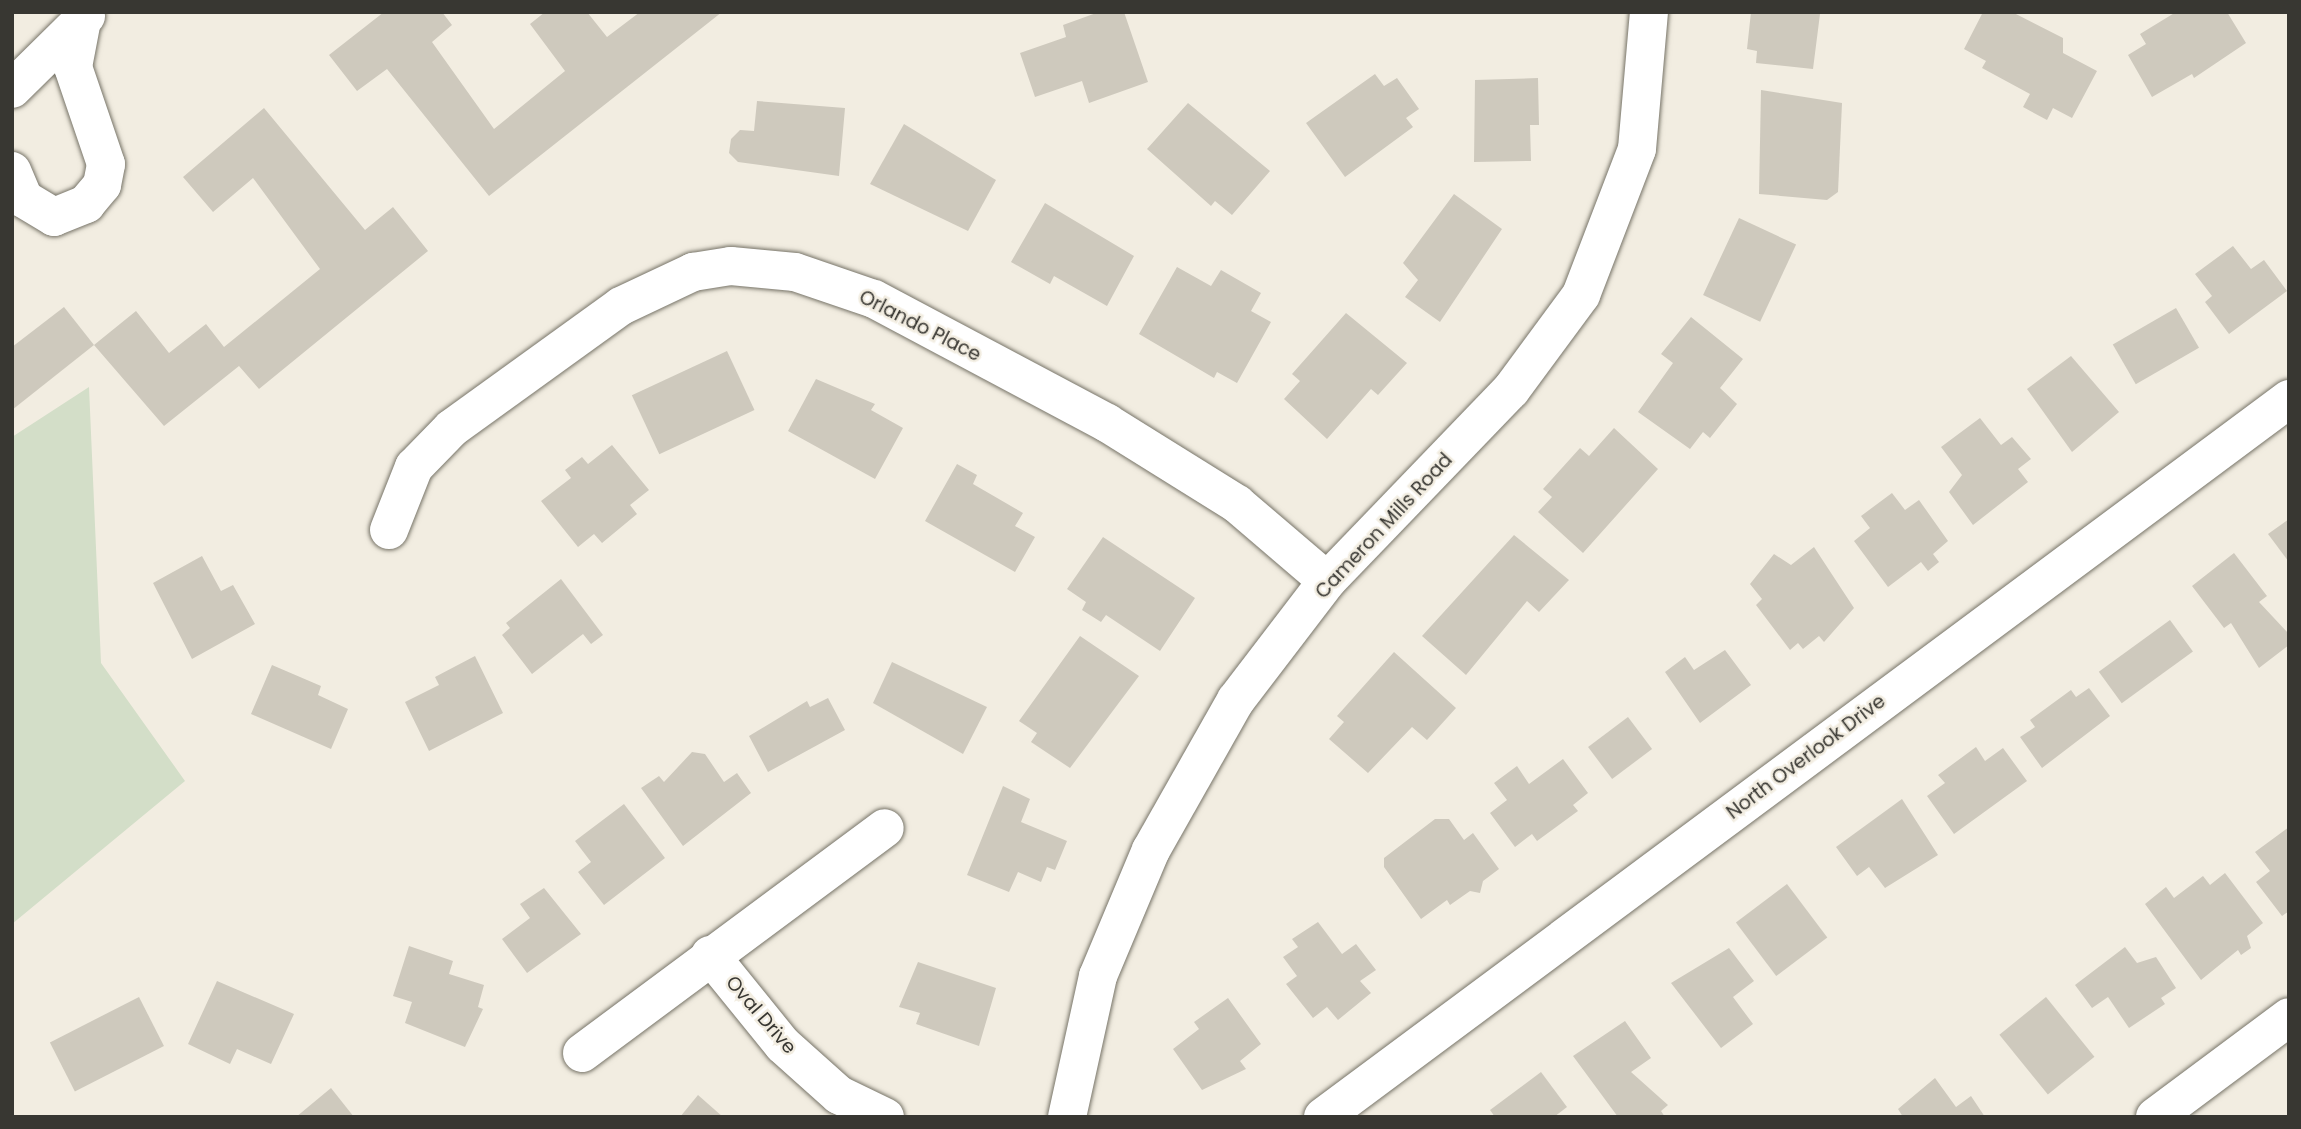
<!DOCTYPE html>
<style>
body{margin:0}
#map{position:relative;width:2301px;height:1129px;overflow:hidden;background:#f2ede1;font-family:Poppins,sans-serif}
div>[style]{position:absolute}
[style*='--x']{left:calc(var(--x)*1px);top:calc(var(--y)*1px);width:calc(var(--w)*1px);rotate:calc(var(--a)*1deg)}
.green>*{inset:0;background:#d3dec8}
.building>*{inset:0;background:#cec9bd;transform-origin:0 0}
.roads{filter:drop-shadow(0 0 2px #777468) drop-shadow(0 0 2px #777468)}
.street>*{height:38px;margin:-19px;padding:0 19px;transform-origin:19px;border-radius:19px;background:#fff}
span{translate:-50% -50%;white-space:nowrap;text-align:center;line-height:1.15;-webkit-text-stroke:5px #f2ede1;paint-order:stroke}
.street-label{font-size:19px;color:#383732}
.frame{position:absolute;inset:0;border:14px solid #383732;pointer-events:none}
</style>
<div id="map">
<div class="green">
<div style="clip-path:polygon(89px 387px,101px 663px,185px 781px,12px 924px,12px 437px)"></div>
</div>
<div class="building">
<div style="clip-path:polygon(384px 12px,442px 12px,452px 25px,432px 42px,494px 129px,565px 71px,530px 24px,545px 12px,587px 12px,607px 37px,640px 12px,722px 12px,489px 196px,387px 69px,357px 91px,329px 55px)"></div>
<div style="clip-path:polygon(1099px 12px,1124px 12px,1148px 82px,1089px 103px,1082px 81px,1035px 97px,1020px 53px,1066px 37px,1063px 25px)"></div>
<div style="clip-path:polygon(1751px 12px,1820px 14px,1813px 69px,1756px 63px,1757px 51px,1747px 49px)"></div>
<div style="clip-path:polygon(1983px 12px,2012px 12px,2063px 38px,2063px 53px,2097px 71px,2072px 118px,2053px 108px,2047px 120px,2023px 107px,2030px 94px,1982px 68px,1986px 61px,1964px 49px)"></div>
<div style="clip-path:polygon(2176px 12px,2227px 12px,2246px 43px,2194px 78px,2192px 74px,2152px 97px,2128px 55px,2146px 44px,2140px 34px)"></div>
<div style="clip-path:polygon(1375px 74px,1384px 86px,1397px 78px,1419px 109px,1406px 118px,1413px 127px,1345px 177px,1306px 123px)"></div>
<div style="clip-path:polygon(1538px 78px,1539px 125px,1530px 125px,1531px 161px,1474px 162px,1475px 80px)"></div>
<div style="clip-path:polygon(1761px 90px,1842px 103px,1838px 192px,1827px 200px,1759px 194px)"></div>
<div style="clip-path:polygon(757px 101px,845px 108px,839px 176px,738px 162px,729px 153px,731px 139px,740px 130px,754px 131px)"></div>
<div style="clip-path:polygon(1188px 103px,1270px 171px,1232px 215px,1215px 201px,1211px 206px,1147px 149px)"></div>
<div style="clip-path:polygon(264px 108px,365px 230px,393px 207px,428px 251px,259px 389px,239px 366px,164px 426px,94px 345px,136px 311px,169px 353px,206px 324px,224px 347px,320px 269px,253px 178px,213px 212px,183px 177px)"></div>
<div style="clip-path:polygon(904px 124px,996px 180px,968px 231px,870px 184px)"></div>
<div style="clip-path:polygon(1454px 194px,1502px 229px,1440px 322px,1405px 297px,1418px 280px,1403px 263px)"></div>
<div style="clip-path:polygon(1045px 203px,1134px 256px,1107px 306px,1054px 276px,1050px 284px,1011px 262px)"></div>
<div style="left:1739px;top:218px;width:63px;height:85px;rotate:25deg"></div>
<div style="clip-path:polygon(2233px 246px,2251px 269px,2264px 260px,2287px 291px,2229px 334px,2205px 302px,2212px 296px,2195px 274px)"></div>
<div style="clip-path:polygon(1177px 267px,1211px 286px,1221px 270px,1261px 293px,1251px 311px,1271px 322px,1237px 383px,1217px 372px,1214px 378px,1139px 334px)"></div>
<div style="clip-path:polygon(64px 307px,94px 345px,12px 410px,12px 347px)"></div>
<div style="left:2176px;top:308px;width:46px;height:73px;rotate:60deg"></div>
<div style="clip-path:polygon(1346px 313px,1407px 363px,1378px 395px,1371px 389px,1327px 439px,1284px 399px,1300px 381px,1292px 374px)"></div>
<div style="clip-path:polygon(1691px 317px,1743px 359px,1720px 388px,1737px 404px,1710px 438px,1703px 432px,1690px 449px,1638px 412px,1673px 363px,1661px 354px)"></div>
<div style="left:727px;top:351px;width:65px;height:105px;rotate:65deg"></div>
<div style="clip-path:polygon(2071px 356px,2119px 412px,2072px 452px,2027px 389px)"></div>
<div style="clip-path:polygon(816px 379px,875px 404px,871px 410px,903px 428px,875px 479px,788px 431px)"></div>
<div style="clip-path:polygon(1980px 418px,2001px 445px,2012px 437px,2031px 459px,2018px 469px,2028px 482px,1973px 525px,1949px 492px,1962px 475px,1941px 447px)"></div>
<div style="clip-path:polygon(1614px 428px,1658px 469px,1583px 553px,1538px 512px,1552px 497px,1543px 489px,1580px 448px,1589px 456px)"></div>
<div style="clip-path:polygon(612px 445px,649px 490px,630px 505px,637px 514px,602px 543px,594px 534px,578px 547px,541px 501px,571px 478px,565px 470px,582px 457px,588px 464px)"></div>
<div style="clip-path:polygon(957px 464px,977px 475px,973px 484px,1023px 513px,1015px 526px,1035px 537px,1015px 572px,925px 521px)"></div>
<div style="clip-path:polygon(1892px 493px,1905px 510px,1919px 500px,1948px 541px,1933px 554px,1939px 562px,1928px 571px,1921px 562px,1888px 587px,1854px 541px,1870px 528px,1861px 516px)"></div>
<div style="clip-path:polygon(2289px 519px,2289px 562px,2268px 534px)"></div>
<div style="clip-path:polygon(1514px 535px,1569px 580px,1539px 612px,1527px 601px,1466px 675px,1422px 636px)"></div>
<div style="clip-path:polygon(1103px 537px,1195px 598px,1160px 651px,1106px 615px,1101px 622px,1082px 610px,1086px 602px,1067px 589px)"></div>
<div style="clip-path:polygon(1814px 547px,1854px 608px,1824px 642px,1819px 636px,1803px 649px,1798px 643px,1790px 650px,1756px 605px,1762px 599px,1750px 584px,1774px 554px,1791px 565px)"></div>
<div style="clip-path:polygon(2234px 553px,2267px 596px,2259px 602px,2289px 634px,2289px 645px,2259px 668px,2231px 623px,2224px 628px,2192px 586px)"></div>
<div style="clip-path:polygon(202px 556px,221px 591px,233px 585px,255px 624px,192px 659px,153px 583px)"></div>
<div style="clip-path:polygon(561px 579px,603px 635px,591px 644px,583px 634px,532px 674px,502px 635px,510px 628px,506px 623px)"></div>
<div style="left:2170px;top:620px;width:39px;height:88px;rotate:54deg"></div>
<div style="clip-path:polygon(1080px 636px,1139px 676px,1070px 768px,1031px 742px,1037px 733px,1019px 721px)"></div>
<div style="clip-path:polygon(1725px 650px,1751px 685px,1700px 723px,1665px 672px,1685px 657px,1694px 670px)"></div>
<div style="clip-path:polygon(1394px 652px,1456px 708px,1427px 740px,1412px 727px,1368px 773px,1329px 739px,1344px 722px,1337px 716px)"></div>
<div style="clip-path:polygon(475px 656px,503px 713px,429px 751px,405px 702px,439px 685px,435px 677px)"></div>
<div style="clip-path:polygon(892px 662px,987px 707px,963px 754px,873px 703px)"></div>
<div style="clip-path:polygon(272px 665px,321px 686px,318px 695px,348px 709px,331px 749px,251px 714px)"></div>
<div style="clip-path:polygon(2089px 688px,2110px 716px,2042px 768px,2020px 737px,2035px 727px,2030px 720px,2071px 690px,2076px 697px)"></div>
<div style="clip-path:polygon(828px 698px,845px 730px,768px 772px,749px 736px,807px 701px,810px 707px)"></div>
<div style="left:1628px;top:717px;width:40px;height:50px;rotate:53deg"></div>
<div style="clip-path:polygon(1976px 747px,1985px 761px,2003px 748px,2027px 781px,1954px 834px,1927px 796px,1945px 783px,1938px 775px)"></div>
<div style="clip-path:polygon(692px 752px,705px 754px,724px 782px,737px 773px,751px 793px,683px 846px,641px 788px,659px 776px,664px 782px)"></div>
<div style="clip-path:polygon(1563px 759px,1588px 793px,1573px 805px,1578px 811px,1537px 841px,1532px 834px,1515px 847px,1490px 813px,1507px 800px,1494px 783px,1517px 766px,1529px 784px)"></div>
<div style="clip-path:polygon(1003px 786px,1030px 799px,1021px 822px,1067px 841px,1055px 870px,1047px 867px,1041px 882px,1018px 872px,1009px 892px,967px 875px)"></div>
<div style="clip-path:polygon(1902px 799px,1938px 855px,1885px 888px,1869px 867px,1857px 876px,1836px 847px)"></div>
<div style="clip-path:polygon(624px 804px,665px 858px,604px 905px,578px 872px,591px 862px,575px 841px)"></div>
<div style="clip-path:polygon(1435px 819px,1449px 819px,1464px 840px,1473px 833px,1499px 869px,1483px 881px,1480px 893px,1470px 891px,1450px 905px,1447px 900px,1421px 919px,1384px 867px,1384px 858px)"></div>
<div style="clip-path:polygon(2289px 827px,2289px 911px,2282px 916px,2256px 882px,2270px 871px,2255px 852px)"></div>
<div style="clip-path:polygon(2225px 873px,2263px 923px,2247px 936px,2251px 948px,2241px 955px,2238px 950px,2201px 980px,2145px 904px,2166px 887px,2174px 898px,2203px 876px,2210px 885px)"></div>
<div style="left:1787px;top:884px;width:67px;height:64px;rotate:53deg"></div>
<div style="clip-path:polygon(544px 888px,581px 934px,527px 973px,502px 939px,530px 918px,520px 904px)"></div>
<div style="clip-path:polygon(1318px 922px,1342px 954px,1356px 944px,1376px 970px,1360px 981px,1371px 993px,1338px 1020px,1327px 1007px,1313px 1018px,1286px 984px,1297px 976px,1283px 957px,1298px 947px,1292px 939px)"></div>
<div style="clip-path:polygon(409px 946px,453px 961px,449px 974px,484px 985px,478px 1007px,483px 1009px,465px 1047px,405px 1023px,412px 1002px,393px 996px)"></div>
<div style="clip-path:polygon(2125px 947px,2137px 963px,2156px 957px,2176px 988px,2161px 998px,2165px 1004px,2129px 1028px,2108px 997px,2092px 1008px,2075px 985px)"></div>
<div style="clip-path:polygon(1729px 948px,1754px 981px,1733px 997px,1753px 1024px,1721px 1048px,1671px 983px)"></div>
<div style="clip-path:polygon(918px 962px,996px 988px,979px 1046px,916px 1024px,920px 1013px,899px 1007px)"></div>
<div style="clip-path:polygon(217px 981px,294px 1014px,271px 1064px,237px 1049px,230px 1064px,188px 1044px)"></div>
<div style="left:139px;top:997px;width:55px;height:100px;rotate:63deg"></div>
<div style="left:2046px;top:997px;width:77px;height:60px;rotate:51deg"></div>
<div style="clip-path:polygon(1228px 998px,1261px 1044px,1240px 1061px,1246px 1069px,1202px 1090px,1173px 1049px,1199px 1029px,1194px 1022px)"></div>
<div style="clip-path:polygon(1625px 1021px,1651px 1058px,1631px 1072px,1668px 1105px,1661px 1111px,1665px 1117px,1618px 1117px,1573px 1056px)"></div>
<div style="clip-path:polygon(1541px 1072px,1567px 1107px,1554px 1117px,1495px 1117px,1490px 1110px)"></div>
<div style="clip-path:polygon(1935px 1078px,1956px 1107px,1971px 1096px,1985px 1117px,1903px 1117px,1898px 1109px)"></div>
<div style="clip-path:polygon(331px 1088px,354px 1117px,296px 1117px)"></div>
<div style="clip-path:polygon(698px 1095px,723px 1117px,680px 1117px)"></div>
</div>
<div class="roads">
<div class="street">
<div style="--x:12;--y:89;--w:104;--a:-44.6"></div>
<div style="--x:12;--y:171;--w:30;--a:67"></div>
<div style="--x:24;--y:199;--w:35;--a:31"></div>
<div style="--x:54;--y:217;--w:35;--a:-22"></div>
<div style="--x:86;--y:204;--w:25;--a:-50"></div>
<div style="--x:102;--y:185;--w:21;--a:-79"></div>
<div style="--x:106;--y:164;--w:102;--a:-108.8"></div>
<div style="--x:73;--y:67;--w:48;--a:-79.2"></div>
<div style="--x:389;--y:530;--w:68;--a:-68.4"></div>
<div style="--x:414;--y:467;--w:54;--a:-45.7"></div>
<div style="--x:452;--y:428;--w:208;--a:-35.8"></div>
<div style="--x:621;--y:306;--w:80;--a:-25.3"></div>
<div style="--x:693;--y:272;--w:38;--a:-9"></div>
<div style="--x:731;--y:266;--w:64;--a:5.4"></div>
<div style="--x:795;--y:272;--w:83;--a:18.9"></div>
<div style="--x:874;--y:299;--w:264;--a:28"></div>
<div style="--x:1107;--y:423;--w:153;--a:31.9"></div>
<div style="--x:1237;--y:504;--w:118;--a:40.5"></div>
<div style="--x:710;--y:955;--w:116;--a:51"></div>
<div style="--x:783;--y:1045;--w:75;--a:41.8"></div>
<div style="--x:839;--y:1095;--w:51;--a:25.6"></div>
<div style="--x:582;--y:1053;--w:377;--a:-36.6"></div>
<div style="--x:1067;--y:1117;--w:144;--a:-77.6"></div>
<div style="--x:1098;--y:976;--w:137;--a:-67.2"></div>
<div style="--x:1151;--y:850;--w:172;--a:-60.5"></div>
<div style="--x:1236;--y:700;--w:150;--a:-52.6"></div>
<div style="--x:1327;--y:581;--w:265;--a:-46.1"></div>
<div style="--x:1511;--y:390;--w:118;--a:-53.6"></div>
<div style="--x:1581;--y:295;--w:156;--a:-69"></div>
<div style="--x:1637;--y:149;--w:138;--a:-85"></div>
<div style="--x:1323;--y:1117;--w:1204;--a:-36.62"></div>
<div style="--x:2155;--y:1117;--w:167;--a:-36.7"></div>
</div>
</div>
<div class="street-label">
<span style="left:920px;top:326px;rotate:27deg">Orlando Place</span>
<span style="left:1384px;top:526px;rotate:-47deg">Cameron Mills Road</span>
<span style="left:1806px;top:757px;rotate:-37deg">North Overlook Drive</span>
<span style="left:761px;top:1015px;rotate:49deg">Oval Drive</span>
</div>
<div class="frame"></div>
</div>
